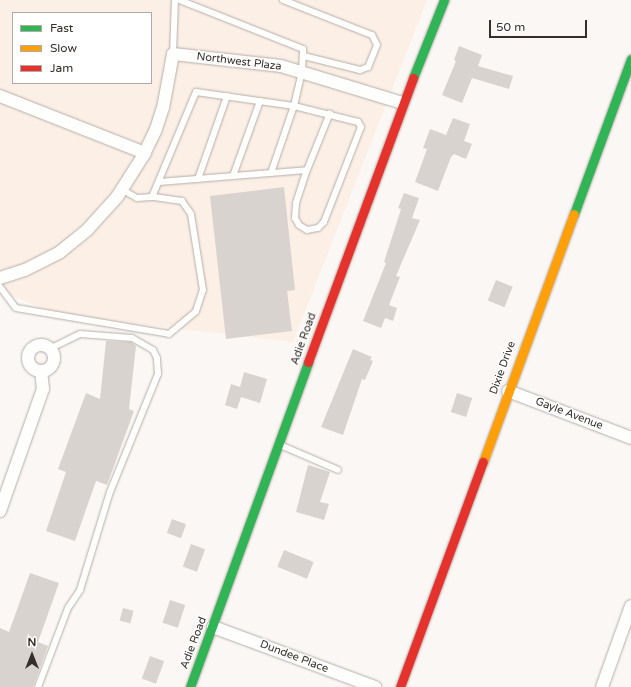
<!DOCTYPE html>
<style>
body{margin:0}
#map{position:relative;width:631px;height:687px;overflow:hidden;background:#fbf7f4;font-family:"Varela Round",sans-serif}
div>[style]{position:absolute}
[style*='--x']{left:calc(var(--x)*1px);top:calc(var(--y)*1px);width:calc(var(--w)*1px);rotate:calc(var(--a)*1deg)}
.built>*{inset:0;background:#fcefe5}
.building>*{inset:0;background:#d9d3cf;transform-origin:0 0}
.roads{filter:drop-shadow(0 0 1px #b4aeaa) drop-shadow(0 0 1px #b4aeaa)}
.lane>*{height:6px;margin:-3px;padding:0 3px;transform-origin:3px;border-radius:3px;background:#fefefd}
.street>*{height:12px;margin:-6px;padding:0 6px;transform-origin:6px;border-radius:6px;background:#fefefd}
.street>.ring{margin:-6px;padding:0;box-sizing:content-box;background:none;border:12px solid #fefefd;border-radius:50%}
.fast>*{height:9px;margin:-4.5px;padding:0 4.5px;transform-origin:4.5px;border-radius:4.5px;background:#30b455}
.slow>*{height:9px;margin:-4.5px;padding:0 4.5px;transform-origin:4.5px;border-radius:4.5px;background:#ff9f0a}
.jam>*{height:9px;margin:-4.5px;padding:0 4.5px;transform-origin:4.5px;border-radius:4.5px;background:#e5322d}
span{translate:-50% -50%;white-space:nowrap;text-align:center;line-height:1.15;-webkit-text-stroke:3px #fff;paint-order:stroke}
.street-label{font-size:11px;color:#352e28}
.legend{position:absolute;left:12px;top:12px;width:140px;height:72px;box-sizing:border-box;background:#fff;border:1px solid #aeaba9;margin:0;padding:5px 7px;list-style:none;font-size:12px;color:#352e28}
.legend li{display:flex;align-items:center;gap:8px;height:20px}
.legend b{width:20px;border:1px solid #aeaba9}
.north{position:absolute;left:12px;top:635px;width:40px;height:40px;-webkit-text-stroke:3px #fff;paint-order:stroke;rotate:0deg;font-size:11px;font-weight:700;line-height:16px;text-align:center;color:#352e28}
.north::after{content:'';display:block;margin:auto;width:14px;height:18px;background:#352e28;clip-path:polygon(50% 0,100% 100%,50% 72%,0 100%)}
.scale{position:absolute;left:489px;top:20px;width:98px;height:18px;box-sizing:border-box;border:2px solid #352e28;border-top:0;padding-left:5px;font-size:12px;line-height:14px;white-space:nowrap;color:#352e28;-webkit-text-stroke:3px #fff;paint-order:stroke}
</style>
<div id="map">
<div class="built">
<div style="clip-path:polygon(evenodd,0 0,427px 0,293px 342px,58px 315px,3px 292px,0 295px,0 0,13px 13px,151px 13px,151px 83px,13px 83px,13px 13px)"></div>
</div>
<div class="building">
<div style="clip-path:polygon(459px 46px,482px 55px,478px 66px,513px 76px,509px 89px,472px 78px,462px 103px,442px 95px,456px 61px,454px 60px)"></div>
<div style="clip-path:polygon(453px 118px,470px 124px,464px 141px,472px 144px,466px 159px,454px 154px,451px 157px,438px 191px,415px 182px,427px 149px,423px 148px,430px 129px,446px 135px)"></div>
<div style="clip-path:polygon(284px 187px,295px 290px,287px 291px,292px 331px,226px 339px,210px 196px)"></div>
<div style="clip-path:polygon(404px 193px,419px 198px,412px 218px,420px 220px,396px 276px,400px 277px,389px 305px,397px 308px,393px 321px,385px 318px,381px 328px,363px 321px,386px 263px,384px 262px,401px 209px,398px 208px)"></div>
<div style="left:496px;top:280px;width:18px;height:22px;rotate:22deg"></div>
<div style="clip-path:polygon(106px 341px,131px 342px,136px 346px,129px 409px,134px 411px,107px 485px,96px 481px,75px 541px,46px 531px,66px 472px,58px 469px,86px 393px,100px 399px)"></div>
<div style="clip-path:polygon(353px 349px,372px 357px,370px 360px,373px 361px,365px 380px,362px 379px,343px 435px,321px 427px)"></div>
<div style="clip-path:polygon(244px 372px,267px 379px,260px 403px,241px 397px,237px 409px,225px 405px,231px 384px,240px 387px)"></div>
<div style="left:457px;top:393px;width:16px;height:20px;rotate:18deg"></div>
<div style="clip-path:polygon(308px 465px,330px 472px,320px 502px,329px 504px,324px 520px,296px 512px)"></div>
<div style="left:172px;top:519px;width:15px;height:15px;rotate:20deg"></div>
<div style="left:191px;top:544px;width:15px;height:24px;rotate:20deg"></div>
<div style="left:284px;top:550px;width:32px;height:18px;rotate:22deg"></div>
<div style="clip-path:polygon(30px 573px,59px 583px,38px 642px,48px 646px,33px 687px,0 687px,0 628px,9px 632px)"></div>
<div style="left:170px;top:600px;width:16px;height:24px;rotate:18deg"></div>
<div style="left:123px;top:608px;width:11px;height:13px;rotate:15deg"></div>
<div style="left:150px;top:656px;width:15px;height:24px;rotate:20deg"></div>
</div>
<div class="roads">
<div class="lane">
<div style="--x:283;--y:0;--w:96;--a:21.5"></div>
<div style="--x:372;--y:35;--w:11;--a:63"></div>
<div style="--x:377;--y:45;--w:24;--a:112"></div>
<div style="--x:368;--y:67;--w:9;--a:159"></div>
<div style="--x:360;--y:70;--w:58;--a:-166"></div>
<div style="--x:173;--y:54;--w:54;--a:-87.9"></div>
<div style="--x:271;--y:173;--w:71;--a:-71.1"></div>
<div style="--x:294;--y:106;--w:66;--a:14"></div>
<div style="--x:358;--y:122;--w:6;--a:59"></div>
<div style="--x:361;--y:127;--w:102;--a:111.3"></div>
<div style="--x:324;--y:222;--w:8;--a:135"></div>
<div style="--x:318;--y:228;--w:11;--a:170"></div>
<div style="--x:307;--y:230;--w:9;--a:-148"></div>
<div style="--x:299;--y:225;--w:8;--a:-120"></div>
<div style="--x:295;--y:218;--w:15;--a:-86"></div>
<div style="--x:296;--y:203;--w:35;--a:-72"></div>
<div style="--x:233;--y:176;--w:80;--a:-70.2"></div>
<div style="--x:198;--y:179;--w:88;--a:-70.7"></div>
<div style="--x:159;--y:182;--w:148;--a:-4.6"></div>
<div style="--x:307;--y:170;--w:61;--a:-68"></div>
<div style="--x:123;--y:190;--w:16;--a:30"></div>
<div style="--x:137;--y:198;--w:15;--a:-4"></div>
<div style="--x:152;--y:197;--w:114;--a:-67.3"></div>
<div style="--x:196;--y:92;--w:99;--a:8.1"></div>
<div style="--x:294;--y:106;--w:36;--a:-77"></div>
<div style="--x:302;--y:71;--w:22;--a:-87"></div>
<div style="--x:303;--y:49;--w:133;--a:-158.4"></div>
<div style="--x:0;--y:287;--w:26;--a:53"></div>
<div style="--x:16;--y:308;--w:155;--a:9.6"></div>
<div style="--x:169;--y:334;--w:35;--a:-40"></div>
<div style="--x:196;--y:311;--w:22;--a:-72"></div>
<div style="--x:203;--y:290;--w:77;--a:-99"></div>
<div style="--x:191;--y:214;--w:16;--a:-125"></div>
<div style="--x:182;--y:201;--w:30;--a:-172"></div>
<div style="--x:280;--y:445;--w:63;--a:23.3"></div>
<div style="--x:38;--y:687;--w:85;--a:-69.2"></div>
<div style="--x:68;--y:608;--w:22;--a:-56"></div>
<div style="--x:80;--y:590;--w:102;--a:-73"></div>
<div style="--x:110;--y:492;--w:127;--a:-67.9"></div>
<div style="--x:158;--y:374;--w:16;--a:-94"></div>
<div style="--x:157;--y:358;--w:9;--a:-117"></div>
<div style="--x:153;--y:350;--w:24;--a:-150"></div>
<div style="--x:132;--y:338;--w:52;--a:-175.6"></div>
<div style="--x:80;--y:334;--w:34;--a:154"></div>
</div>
<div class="street">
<div style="--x:0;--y:96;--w:156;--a:21.5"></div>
<div style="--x:0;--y:278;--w:26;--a:-18"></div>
<div style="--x:25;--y:270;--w:39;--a:-27"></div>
<div style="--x:60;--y:252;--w:36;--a:-39"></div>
<div style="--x:88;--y:229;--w:43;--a:-47.8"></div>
<div style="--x:117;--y:197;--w:49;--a:-57.6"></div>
<div style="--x:143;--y:156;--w:30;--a:-64"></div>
<div style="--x:156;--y:129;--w:22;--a:-72"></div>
<div style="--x:163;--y:108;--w:55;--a:-79.5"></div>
<div style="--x:173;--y:54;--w:109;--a:6.3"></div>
<div style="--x:281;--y:66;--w:127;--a:16.9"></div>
<div class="ring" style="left:28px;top:345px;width:14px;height:14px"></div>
<div style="--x:508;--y:391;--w:132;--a:20.9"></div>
<div style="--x:0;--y:511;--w:129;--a:-70.6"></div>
<div style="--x:43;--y:389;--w:18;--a:-96"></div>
<div style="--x:213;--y:627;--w:173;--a:20.3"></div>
<div style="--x:602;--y:687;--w:86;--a:-70.3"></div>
</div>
<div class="fast">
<div style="--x:413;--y:78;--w:84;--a:-68.3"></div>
<div style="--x:574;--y:214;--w:165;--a:-69.8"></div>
<div style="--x:190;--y:687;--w:346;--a:-70"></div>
</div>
<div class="slow">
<div style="--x:483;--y:462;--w:264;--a:-69.9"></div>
</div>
<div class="jam">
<div style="--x:308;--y:362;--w:303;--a:-69.7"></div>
<div style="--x:400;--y:687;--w:240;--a:-69.8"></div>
</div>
</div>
<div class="street-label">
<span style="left:239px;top:62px;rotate:7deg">Northwest Plaza</span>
<span style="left:304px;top:339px;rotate:-70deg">Adie Road</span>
<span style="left:503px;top:368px;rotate:-70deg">Dixie Drive</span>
<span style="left:569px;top:414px;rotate:21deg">Gayle Avenue</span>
<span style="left:194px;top:643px;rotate:-69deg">Adie Road</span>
<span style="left:294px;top:657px;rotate:21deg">Dundee Place</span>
</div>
<ul class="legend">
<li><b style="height:5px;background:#30b455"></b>Fast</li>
<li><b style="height:5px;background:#ff9f0a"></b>Slow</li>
<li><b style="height:5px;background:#e5322d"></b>Jam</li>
</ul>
<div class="north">N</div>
<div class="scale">50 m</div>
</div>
